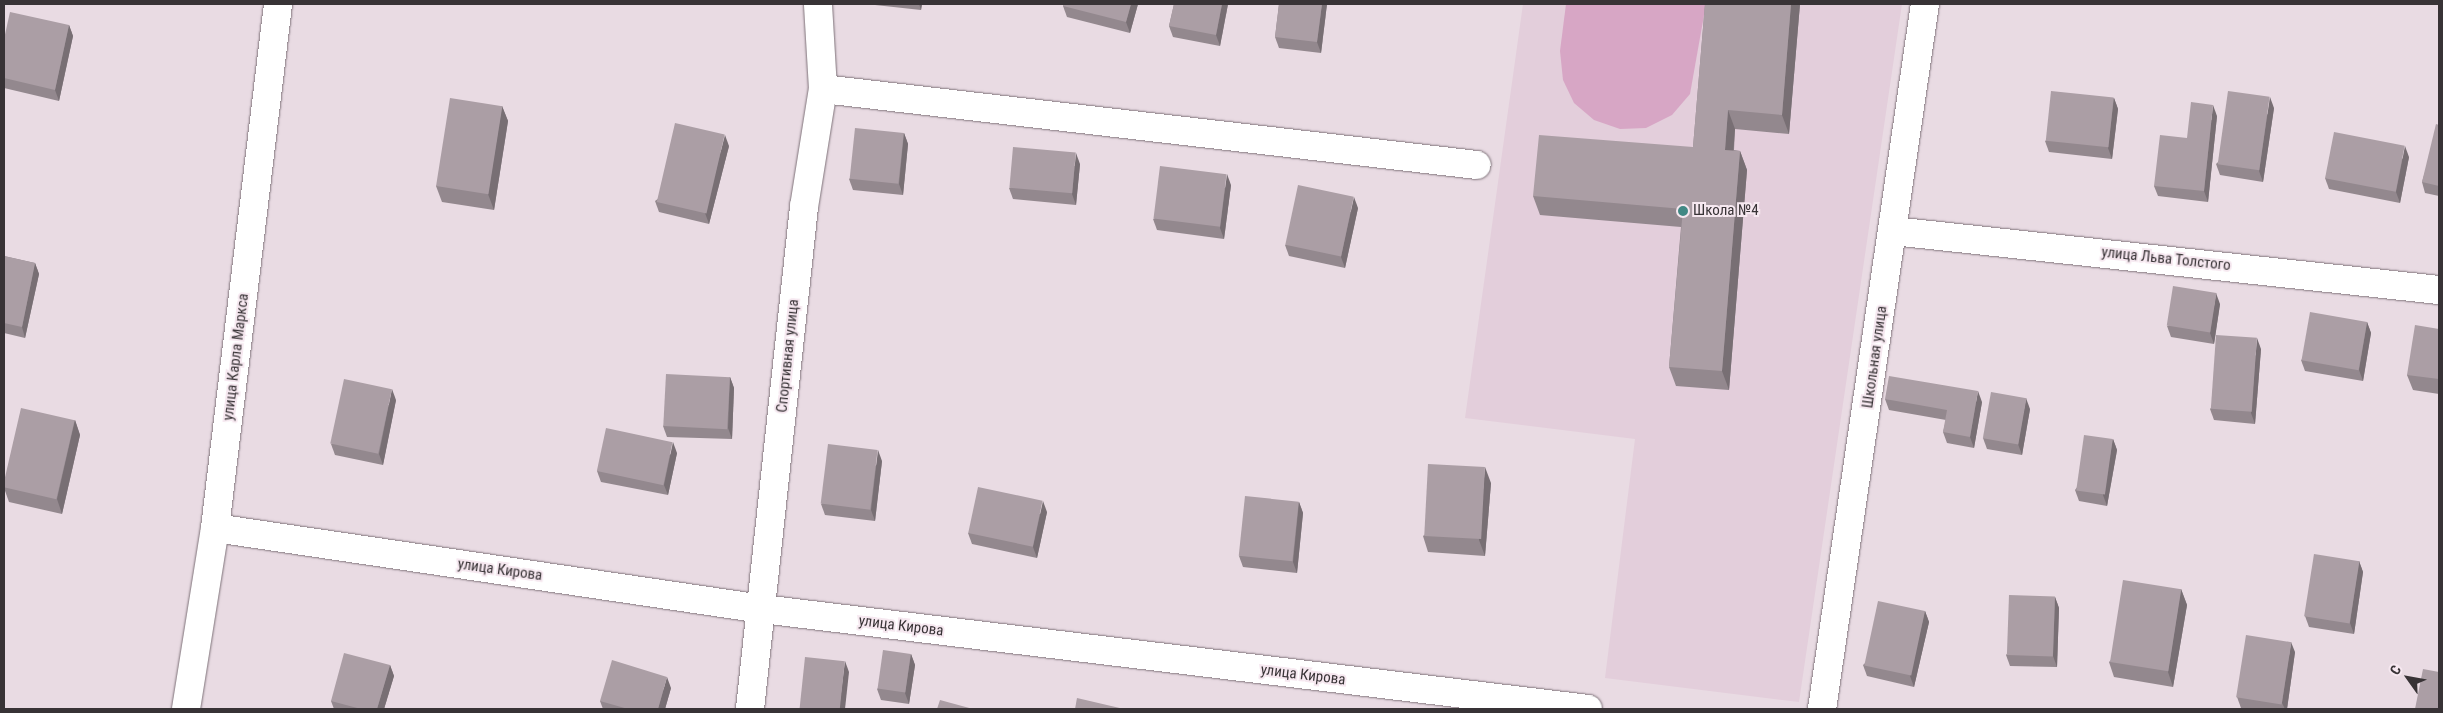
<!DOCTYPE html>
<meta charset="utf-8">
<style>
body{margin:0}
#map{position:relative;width:2443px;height:713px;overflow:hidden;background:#e9dbe3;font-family:"Roboto Condensed",sans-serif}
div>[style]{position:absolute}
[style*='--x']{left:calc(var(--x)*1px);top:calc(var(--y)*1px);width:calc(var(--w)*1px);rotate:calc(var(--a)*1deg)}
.built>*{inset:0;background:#e3cedb}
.green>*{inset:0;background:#d7a6c5}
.roads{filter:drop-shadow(0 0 1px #7e7279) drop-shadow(0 0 1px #7e7279)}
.minor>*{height:28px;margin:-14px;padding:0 14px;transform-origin:14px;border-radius:14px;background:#fff}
.wall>*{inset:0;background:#93888e}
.shaded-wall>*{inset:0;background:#786f74}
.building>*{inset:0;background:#ab9ea5;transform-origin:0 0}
.dots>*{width:14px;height:14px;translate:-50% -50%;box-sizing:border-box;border:2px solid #f6e8f0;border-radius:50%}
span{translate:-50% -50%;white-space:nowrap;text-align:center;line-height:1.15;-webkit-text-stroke:4px #f6e8f0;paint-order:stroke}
.poi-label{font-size:15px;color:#383336}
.left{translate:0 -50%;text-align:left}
.street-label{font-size:15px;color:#383336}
.frame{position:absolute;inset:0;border:5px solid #383336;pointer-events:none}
.north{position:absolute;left:2383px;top:653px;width:50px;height:50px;-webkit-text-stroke:4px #f6e8f0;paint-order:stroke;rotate:302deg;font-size:14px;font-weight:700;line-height:20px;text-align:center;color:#383336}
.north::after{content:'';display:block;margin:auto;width:18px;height:22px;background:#383336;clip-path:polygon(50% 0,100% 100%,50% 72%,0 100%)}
</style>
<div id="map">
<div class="built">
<div style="clip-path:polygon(1523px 4px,1902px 4px,1799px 702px,1605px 678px,1635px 439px,1465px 418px)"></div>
</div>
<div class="green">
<div style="clip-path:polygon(1566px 4px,1706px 4px,1690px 94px,1672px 115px,1646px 128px,1620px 129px,1594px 120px,1574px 103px,1563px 80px,1560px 51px)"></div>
</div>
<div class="roads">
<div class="minor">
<div style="--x:823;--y:89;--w:658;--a:6.63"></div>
<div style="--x:1893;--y:231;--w:549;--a:6.17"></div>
<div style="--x:215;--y:528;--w:553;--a:8.42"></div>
<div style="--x:762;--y:609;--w:832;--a:6.9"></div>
<div style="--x:186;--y:709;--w:183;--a:-80.9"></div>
<div style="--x:215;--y:528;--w:528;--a:-83.14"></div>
<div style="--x:750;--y:709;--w:505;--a:-83.86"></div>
<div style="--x:804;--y:207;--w:120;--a:-80.9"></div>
<div style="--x:823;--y:89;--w:85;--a:-93.4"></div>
<div style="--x:1822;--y:709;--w:712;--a:-81.69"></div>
</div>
</div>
<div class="wall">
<div style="clip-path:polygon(875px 4px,922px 4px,921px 10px,875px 5px)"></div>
<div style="clip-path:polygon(1064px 4px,1138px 4px,1130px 33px,1067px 17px,1063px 6px)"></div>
<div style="clip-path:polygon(1174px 4px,1228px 4px,1220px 46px,1173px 37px,1169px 26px)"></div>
<div style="clip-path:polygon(1279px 4px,1327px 4px,1321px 53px,1279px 48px,1275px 37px)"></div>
<div style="clip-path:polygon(1705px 4px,1800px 4px,1789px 134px,1735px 129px,1734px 150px,1740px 151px,1747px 170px,1729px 390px,1676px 386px,1669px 367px,1681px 227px,1540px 215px,1533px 196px,1693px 147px)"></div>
<div style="clip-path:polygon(69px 25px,73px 36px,59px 101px,4px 88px,4px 39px)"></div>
<div style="clip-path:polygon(2114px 98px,2118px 109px,2112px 159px,2049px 152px,2045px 141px)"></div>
<div style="clip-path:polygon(502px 106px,508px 121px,494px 210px,442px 202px,436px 186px)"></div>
<div style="clip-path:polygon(2274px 108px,2263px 182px,2220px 175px,2216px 164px)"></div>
<div style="clip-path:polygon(2217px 116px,2208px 202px,2158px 196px,2154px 186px,2187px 138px)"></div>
<div style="clip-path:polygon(2439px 125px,2439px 196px,2425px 193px,2422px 182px)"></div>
<div style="clip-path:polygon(904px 133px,908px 144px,903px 195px,853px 190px,849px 179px)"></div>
<div style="clip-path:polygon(729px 146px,709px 224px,659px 212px,655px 201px)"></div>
<div style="clip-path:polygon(2409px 157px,2400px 203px,2329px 189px,2325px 178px)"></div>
<div style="clip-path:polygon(1080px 164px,1076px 205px,1013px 199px,1009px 188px)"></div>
<div style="clip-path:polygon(1231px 185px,1224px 239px,1157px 230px,1153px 219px)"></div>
<div style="clip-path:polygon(1358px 208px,1345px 268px,1289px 256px,1285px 245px)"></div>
<div style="clip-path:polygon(4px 256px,35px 263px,39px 274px,25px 338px,4px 333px)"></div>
<div style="clip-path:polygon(2220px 304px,2214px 344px,2171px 337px,2167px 326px)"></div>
<div style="clip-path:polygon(2367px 322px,2371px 333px,2363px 381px,2305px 371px,2301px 360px)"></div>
<div style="clip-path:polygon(2439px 329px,2439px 394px,2413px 390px,2407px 375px)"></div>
<div style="clip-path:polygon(2261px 349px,2255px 424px,2214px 420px,2210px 409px)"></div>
<div style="clip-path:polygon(730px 377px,734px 388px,732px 439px,667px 437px,663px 426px)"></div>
<div style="clip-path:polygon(1885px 399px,1982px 402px,1974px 448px,1947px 443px,1943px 432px,1946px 420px,1889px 410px)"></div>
<div style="clip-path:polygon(396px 400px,383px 465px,335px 455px,331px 444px)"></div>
<div style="clip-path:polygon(2030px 409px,2022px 455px,1987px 449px,1983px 438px)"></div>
<div style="clip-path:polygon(75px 420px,80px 435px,62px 514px,9px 502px,4px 488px,4px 484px)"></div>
<div style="clip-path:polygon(2113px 439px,2117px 450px,2107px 506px,2079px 501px,2075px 490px)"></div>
<div style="clip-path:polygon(677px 453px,668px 495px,601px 482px,597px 471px)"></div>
<div style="clip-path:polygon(882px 461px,875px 521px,825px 515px,821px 504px)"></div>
<div style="clip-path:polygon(1491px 483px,1485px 556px,1428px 552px,1423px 536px)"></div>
<div style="clip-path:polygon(1299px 502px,1303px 513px,1297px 573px,1243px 567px,1239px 556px)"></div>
<div style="clip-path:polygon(1047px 512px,1037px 558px,972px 544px,968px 533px)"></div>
<div style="clip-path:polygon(2359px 561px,2363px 572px,2354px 634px,2309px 627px,2305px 616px)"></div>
<div style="clip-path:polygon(2181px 589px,2187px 605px,2173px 687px,2114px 677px,2109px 662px)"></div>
<div style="clip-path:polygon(2055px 597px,2059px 608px,2057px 667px,2010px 666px,2006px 655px)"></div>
<div style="clip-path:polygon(1925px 611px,1929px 622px,1914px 687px,1867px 676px,1863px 665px)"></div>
<div style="clip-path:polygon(2295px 652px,2287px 709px,2253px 709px,2241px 708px,2237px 697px)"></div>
<div style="clip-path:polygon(911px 654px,915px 665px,909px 704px,881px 700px,877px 689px)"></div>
<div style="clip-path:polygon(390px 665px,394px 676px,384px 709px,334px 709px,331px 701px)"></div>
<div style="clip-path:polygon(671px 688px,665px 709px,603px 709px,600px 701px)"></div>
</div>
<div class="shaded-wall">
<div style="clip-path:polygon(919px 4px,922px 4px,921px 10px)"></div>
<div style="clip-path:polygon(1131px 4px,1138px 4px,1130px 33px,1126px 22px)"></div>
<div style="clip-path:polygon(1222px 4px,1228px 4px,1220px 46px,1216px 35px)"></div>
<div style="clip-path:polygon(1322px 4px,1327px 4px,1321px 53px,1317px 42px)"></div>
<div style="clip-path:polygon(1791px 4px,1800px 4px,1789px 134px,1782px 115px)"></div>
<div style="clip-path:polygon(69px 25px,73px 36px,59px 101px,55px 90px)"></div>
<div style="clip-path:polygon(2270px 97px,2274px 108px,2263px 182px,2259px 171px)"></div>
<div style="clip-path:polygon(2114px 98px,2118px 109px,2112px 159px,2108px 148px)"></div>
<div style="clip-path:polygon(2213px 105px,2217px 116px,2208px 202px,2204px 191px)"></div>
<div style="clip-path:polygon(502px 106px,508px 121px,494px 210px,488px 194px)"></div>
<div style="clip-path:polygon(1728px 110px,1735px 129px,1732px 169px,1725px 150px)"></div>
<div style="clip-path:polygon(904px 133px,908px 144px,903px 195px,899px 184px)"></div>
<div style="clip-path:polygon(725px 135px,729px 146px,709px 224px,705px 213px)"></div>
<div style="clip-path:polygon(2405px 146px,2409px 157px,2400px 203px,2396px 192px)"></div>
<div style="clip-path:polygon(1740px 151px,1747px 170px,1729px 390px,1722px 371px)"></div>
<div style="clip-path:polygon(1076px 153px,1080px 164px,1076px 205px,1072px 194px)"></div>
<div style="clip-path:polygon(1227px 174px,1231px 185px,1224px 239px,1220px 228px)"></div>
<div style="clip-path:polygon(1354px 197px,1358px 208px,1345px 268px,1341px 257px)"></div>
<div style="clip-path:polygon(35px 263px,39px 274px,25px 338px,22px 327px)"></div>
<div style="clip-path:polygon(2216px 293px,2220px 304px,2214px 344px,2210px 333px)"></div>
<div style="clip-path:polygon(2367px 322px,2371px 333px,2363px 381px,2359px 370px)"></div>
<div style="clip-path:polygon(2257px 338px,2261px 349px,2255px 424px,2251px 413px)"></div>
<div style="clip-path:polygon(730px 377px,734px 388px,732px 439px,728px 428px)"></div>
<div style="clip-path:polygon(392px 389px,396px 400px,383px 465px,379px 454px)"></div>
<div style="clip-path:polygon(1978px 391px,1982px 402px,1974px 448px,1970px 437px)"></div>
<div style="clip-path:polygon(2026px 398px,2030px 409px,2022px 455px,2018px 444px)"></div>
<div style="clip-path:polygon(75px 420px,80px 435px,62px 514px,57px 499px)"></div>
<div style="clip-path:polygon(2113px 439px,2117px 450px,2107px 506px,2103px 495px)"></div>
<div style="clip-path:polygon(673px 442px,677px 453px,668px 495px,664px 485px)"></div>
<div style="clip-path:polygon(878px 450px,882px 461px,875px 521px,871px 510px)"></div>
<div style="clip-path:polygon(1485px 467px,1491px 483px,1485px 556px,1479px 540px)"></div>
<div style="clip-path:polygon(1043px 501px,1047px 512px,1037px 558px,1033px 547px)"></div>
<div style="clip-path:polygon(1299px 502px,1303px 513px,1297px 573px,1293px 562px)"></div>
<div style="clip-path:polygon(2359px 561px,2363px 572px,2354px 634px,2350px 623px)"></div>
<div style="clip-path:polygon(2181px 589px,2187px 605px,2173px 687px,2168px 672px)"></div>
<div style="clip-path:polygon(2055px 597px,2059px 608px,2057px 667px,2053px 656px)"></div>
<div style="clip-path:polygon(1925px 611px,1929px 622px,1914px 687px,1910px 676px)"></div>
<div style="clip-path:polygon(2291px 642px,2295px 652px,2287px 709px,2285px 709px,2282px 703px)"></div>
<div style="clip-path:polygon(911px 654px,915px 665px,909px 704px,905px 693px)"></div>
<div style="clip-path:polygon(845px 661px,849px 672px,845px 709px,839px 709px)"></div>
<div style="clip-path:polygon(390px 665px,394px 676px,384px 709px,377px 709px)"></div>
<div style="clip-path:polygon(667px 677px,671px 688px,665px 709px,658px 709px)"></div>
</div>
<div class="building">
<div style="clip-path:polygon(1064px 4px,1131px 4px,1126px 22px,1063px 6px)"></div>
<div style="clip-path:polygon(1174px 4px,1222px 4px,1216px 35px,1169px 26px)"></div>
<div style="clip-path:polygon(1279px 4px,1322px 4px,1317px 42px,1275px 37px)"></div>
<div style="clip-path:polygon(1705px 4px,1791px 4px,1782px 115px,1728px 110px,1725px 150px,1740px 151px,1722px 371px,1669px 367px,1683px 209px,1533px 196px,1539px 135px,1693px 147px)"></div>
<div style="clip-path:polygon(10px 12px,69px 25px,55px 90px,4px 78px,4px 39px)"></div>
<div style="left:2051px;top:91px;width:63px;height:50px;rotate:6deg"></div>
<div style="left:2228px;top:91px;width:42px;height:74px;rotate:8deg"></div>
<div style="left:450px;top:98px;width:53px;height:89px;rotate:9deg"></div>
<div style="clip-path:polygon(2191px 102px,2213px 105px,2204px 191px,2154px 186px,2160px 135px,2187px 138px)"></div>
<div style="left:675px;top:123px;width:51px;height:81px;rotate:13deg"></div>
<div style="clip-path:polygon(2436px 124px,2439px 125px,2439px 186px,2422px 182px)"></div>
<div style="left:855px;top:128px;width:49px;height:51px;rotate:6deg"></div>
<div style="left:2334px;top:132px;width:72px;height:47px;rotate:11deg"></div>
<div style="left:1013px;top:147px;width:63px;height:41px;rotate:5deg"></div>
<div style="left:1160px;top:166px;width:67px;height:53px;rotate:7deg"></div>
<div style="left:1298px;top:185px;width:57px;height:61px;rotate:12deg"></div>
<div style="clip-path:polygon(4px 256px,35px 263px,22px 327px,4px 323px)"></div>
<div style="left:2173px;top:286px;width:44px;height:40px;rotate:9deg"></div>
<div style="left:2310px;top:312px;width:58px;height:49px;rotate:10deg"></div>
<div style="clip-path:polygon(2415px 325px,2439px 329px,2439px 379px,2407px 375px)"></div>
<div style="left:2216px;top:335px;width:41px;height:74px;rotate:4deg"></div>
<div style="left:666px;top:374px;width:64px;height:52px;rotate:3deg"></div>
<div style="clip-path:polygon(1889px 376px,1978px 391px,1970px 437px,1943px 432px,1947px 410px,1885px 399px)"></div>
<div style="left:344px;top:379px;width:49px;height:66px;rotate:12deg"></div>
<div style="left:1991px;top:392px;width:36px;height:47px;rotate:10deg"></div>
<div style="left:21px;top:408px;width:55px;height:81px;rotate:13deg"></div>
<div style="left:606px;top:428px;width:68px;height:44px;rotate:12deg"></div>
<div style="left:2084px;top:435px;width:29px;height:56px;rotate:8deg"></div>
<div style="left:828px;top:444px;width:50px;height:60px;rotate:7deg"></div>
<div style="left:1428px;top:464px;width:57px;height:72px;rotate:3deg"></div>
<div style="left:978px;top:487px;width:66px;height:47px;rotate:12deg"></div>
<div style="left:1245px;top:496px;width:54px;height:60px;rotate:6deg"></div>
<div style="left:2314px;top:554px;width:46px;height:63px;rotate:9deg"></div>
<div style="left:2123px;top:580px;width:59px;height:83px;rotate:9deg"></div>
<div style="left:2009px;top:595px;width:46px;height:60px;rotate:2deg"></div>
<div style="left:1878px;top:601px;width:48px;height:66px;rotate:12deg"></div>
<div style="left:2246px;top:635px;width:46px;height:63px;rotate:9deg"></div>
<div style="left:883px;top:650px;width:28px;height:39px;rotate:8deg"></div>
<div style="clip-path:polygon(344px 653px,390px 665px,377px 709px,361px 709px,331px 701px)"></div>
<div style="left:805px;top:657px;width:40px;height:52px;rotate:6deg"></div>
<div style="clip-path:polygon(612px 660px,667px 677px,658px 709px,628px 709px,600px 701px)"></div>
<div style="clip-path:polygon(2423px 669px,2439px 672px,2439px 709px,2415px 709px)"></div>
<div style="clip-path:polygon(1077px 698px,1124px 709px,1075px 709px)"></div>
<div style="clip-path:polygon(940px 700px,973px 709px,937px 709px)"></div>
</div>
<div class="dots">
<div style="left:1683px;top:211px;background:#418884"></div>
</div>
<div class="poi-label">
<span class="left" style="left:1693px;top:211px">Школа №4</span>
</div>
<div class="street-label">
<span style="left:2166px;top:259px;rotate:6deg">улица Льва Толстого</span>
<span style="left:788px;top:356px;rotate:-84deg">Спортивная улица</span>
<span style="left:236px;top:357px;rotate:-83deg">улица Карла Маркса</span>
<span style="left:1875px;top:357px;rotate:-82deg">Школьная улица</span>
<span style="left:500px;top:570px;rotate:8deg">улица Кирова</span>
<span style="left:901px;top:626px;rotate:7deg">улица Кирова</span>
<span style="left:1303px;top:675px;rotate:7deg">улица Кирова</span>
</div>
<div class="frame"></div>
<div class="north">С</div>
</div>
